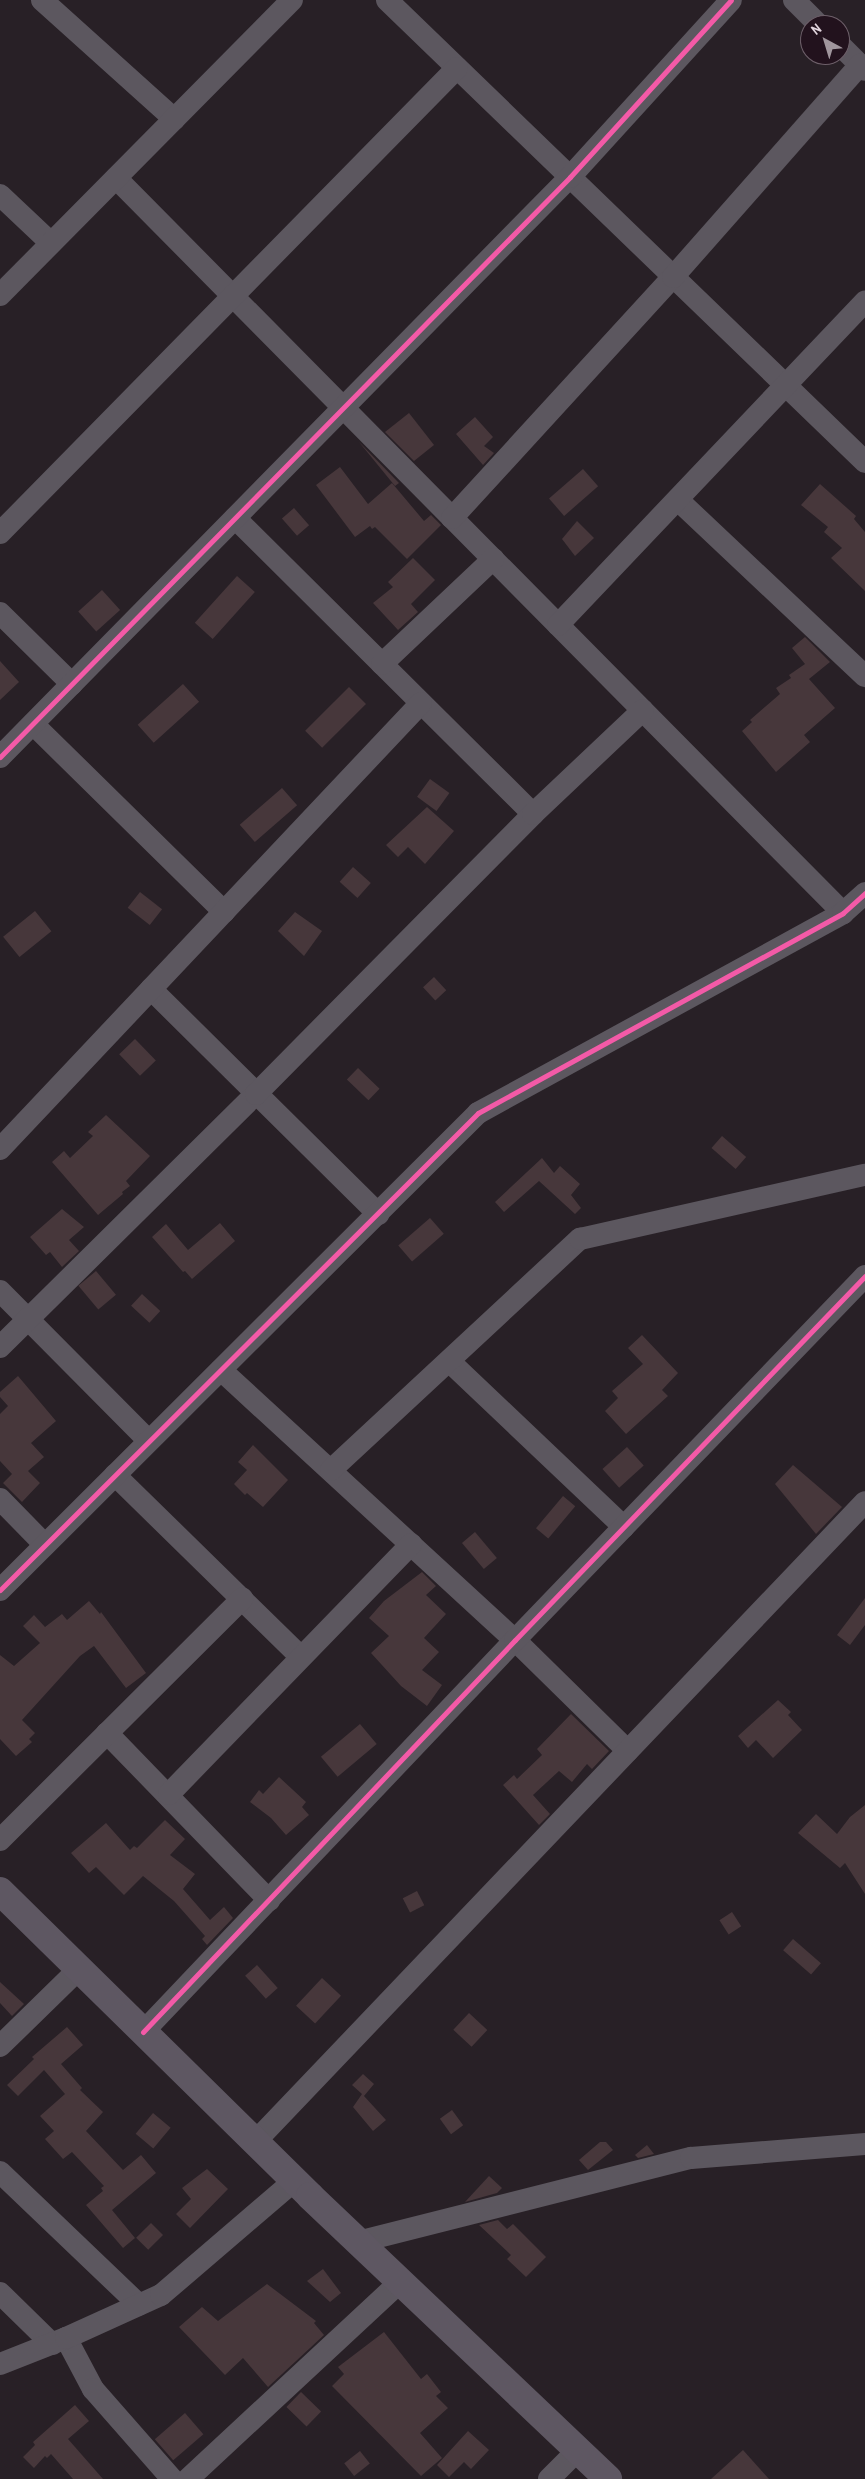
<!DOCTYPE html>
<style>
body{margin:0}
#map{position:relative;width:865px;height:2479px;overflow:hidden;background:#282026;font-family:"Archivo Narrow",sans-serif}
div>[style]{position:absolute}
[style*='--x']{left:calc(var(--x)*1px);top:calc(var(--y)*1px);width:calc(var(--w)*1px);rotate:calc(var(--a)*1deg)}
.building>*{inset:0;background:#47373b;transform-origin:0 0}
.street>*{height:22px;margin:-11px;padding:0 11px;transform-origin:11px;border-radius:11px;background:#5c575f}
.primary>*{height:28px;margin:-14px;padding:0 14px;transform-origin:14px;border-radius:14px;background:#5e5762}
.cycleway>*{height:5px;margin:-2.5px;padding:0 2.5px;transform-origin:2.5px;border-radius:2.5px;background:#f35aa7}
span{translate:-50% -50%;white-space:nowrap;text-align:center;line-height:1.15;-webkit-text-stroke:4px #22121d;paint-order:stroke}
.north{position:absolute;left:800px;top:15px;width:50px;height:50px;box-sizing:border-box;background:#22121d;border:1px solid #6e606a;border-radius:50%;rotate:321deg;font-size:14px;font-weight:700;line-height:20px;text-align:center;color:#e1d5dd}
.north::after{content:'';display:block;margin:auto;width:18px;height:22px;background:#a0969d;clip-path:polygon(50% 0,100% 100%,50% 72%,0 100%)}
</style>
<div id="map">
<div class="building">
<div style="clip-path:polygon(409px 413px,434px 445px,414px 461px,385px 432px)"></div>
<div style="clip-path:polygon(475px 417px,493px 437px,484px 446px,494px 453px,483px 465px,456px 434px)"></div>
<div style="clip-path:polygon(359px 442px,399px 483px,395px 486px)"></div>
<div style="clip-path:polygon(340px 467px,368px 504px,392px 483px,424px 521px,431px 515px,441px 525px,407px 559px,375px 527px,372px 529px,370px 526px,355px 537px,316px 485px)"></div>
<div style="left:583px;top:469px;width:23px;height:45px;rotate:49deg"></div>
<div style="clip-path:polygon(820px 484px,856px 516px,854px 519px,865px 532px,865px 591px,831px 558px,842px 548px,824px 532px,828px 527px,801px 505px)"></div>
<div style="left:294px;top:508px;width:23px;height:16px;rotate:49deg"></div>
<div style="clip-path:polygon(577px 521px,594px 538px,575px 556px,562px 539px)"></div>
<div style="clip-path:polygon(413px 558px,435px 580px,411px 604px,418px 612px,398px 630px,373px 603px,393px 587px,388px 582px)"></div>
<div style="left:237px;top:576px;width:24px;height:63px;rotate:42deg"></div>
<div style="left:102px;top:590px;width:27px;height:32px;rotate:48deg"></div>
<div style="clip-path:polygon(805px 637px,830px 662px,809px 679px,835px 708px,804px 735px,810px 742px,776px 772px,742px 731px,752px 722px,750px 720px,780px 694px,776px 688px,791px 678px,789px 675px,805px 664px,792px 648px)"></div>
<div style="clip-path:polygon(0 661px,19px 682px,0 700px)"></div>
<div style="left:183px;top:684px;width:24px;height:61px;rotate:48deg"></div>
<div style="left:349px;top:687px;width:24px;height:62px;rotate:45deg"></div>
<div style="left:430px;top:779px;width:24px;height:22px;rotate:36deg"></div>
<div style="left:282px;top:788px;width:23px;height:56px;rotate:49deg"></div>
<div style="clip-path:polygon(427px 807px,454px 831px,425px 864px,408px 847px,398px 857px,386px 845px)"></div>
<div style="left:353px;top:867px;width:24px;height:20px;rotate:42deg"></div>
<div style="left:140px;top:892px;width:28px;height:20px;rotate:38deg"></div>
<div style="left:35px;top:911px;width:26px;height:41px;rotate:51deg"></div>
<div style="clip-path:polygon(295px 912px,322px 931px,304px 956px,278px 931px)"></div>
<div style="left:434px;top:977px;width:18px;height:15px;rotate:47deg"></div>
<div style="left:135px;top:1039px;width:30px;height:22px;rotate:46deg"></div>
<div style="left:358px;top:1068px;width:30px;height:16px;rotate:44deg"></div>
<div style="clip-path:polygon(106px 1115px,150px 1156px,126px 1181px,130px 1186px,122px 1192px,123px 1194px,98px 1215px,52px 1162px,64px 1151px,70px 1158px,93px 1136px,88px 1132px)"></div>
<div style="left:722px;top:1136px;width:32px;height:16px;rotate:41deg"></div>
<div style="clip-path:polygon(542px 1158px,554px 1173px,560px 1166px,580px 1184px,571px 1195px,581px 1208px,575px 1214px,539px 1181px,504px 1212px,495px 1202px)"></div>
<div style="clip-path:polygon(62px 1209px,84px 1227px,69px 1240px,79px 1251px,62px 1267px,50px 1252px,46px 1255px,30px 1237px)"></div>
<div style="left:430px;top:1218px;width:21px;height:42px;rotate:49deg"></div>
<div style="clip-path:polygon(220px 1223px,235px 1241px,192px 1279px,185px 1271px,183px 1272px,152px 1237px,166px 1224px,188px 1250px)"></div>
<div style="left:96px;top:1271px;width:31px;height:23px;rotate:50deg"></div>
<div style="left:142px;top:1294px;width:25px;height:16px;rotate:43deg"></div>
<div style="clip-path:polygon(642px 1335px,678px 1373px,662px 1390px,668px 1396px,626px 1434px,605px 1411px,618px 1398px,612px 1391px,643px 1364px,628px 1348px)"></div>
<div style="clip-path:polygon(18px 1376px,56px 1421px,31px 1443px,44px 1457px,28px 1471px,40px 1483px,22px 1502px,3px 1483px,12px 1474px,0 1461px,0 1414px,8px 1406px,0 1397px,0 1392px)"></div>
<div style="clip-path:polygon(253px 1445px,288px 1480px,263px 1507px,247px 1493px,245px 1495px,234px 1484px,247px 1470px,238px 1462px)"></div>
<div style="left:627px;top:1447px;width:25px;height:33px;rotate:48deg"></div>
<div style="clip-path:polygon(793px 1465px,842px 1507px,816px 1534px,775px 1484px)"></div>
<div style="left:563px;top:1496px;width:16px;height:42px;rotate:40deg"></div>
<div style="left:475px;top:1532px;width:34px;height:17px;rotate:50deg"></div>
<div style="clip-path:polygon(422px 1572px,436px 1586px,426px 1595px,446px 1614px,424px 1638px,439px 1652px,422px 1670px,442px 1685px,427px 1706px,401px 1686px,371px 1653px,389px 1636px,369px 1618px,384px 1601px)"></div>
<div style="clip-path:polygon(865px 1598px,865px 1625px,850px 1645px,837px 1635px)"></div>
<div style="clip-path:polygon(89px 1601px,100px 1614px,101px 1612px,146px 1673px,126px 1688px,94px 1646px,80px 1656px,22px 1720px,35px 1733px,29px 1739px,32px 1742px,16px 1756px,0 1739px,0 1655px,14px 1666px,40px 1643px,23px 1626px,34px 1615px,45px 1627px,62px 1614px,67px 1620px)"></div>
<div style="clip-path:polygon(778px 1700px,791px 1712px,788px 1715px,802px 1730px,773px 1758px,756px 1740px,748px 1748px,738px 1736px)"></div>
<div style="clip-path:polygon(571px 1714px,609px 1751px,592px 1769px,587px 1764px,572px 1782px,559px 1771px,533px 1795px,550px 1814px,539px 1825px,503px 1785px,514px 1775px,517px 1779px,542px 1755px,537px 1749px)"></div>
<div style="left:360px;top:1724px;width:26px;height:51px;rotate:50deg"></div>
<div style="clip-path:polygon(279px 1777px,306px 1802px,302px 1807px,309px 1815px,286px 1835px,271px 1818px,250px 1802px,259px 1790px,263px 1794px)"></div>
<div style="clip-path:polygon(865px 1805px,865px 1894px,845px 1863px,840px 1868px,798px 1833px,816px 1814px,837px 1834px,850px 1817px)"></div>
<div style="clip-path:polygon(165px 1820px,185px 1839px,170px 1855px,195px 1874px,183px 1889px,210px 1920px,224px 1907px,233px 1918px,207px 1945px,202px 1939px,205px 1936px,174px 1901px,143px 1876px,124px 1895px,96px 1867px,89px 1873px,71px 1853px,106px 1823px,130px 1850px,134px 1846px,137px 1848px)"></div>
<div style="left:417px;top:1891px;width:16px;height:16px;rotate:63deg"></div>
<div style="left:732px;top:1912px;width:17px;height:15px;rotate:57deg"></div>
<div style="left:793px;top:1939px;width:37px;height:15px;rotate:41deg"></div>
<div style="left:257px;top:1965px;width:31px;height:16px;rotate:48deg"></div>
<div style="left:322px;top:1978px;width:26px;height:38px;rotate:43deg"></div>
<div style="clip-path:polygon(0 1982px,24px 2004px,12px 2016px,0 2003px)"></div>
<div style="left:469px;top:2013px;width:25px;height:23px;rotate:43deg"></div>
<div style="clip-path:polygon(67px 2027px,83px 2045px,61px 2064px,82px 2088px,80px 2090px,103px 2112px,86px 2131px,123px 2170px,141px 2155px,156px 2173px,112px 2210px,135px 2238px,123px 2248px,86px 2205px,103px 2191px,101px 2188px,104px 2186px,72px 2152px,63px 2159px,45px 2139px,54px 2131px,40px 2116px,65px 2094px,44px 2070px,18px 2096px,7px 2085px,34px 2059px,32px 2057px)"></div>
<div style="clip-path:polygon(363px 2074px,374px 2084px,364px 2096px,386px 2120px,373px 2131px,353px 2107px,362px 2094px,352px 2085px)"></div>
<div style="left:452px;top:2110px;width:19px;height:15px;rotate:54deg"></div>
<div style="left:153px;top:2113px;width:23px;height:27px;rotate:40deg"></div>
<div style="clip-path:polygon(600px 2142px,606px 2142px,613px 2150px,588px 2170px,579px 2160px)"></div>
<div style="clip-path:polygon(647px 2145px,654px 2154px,638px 2158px,635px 2155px)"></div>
<div style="clip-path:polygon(207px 2169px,228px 2189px,190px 2228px,176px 2214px,191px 2199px,182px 2188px)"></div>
<div style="clip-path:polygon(489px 2176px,502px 2188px,497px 2193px,465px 2202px)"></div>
<div style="clip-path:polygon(498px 2220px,507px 2229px,513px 2224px,546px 2257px,526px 2277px,507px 2259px,511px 2255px,479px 2225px)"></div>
<div style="left:151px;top:2223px;width:17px;height:21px;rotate:45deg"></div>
<div style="clip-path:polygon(323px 2269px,341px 2293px,330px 2302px,307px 2281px)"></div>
<div style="clip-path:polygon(267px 2284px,316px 2321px,314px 2323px,324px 2335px,268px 2387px,243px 2358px,225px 2375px,179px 2327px,202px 2307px,218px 2321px)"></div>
<div style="clip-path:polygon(384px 2332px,421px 2379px,427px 2374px,441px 2392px,436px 2396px,448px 2408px,420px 2433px,442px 2458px,421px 2476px,332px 2386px,344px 2374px,338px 2367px)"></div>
<div style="left:301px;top:2392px;width:28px;height:21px;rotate:44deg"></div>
<div style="clip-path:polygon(75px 2405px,89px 2421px,68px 2439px,103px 2479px,73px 2479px,51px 2454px,47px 2458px,45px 2456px,34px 2468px,23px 2457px,35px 2445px,33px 2442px)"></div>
<div style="left:185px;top:2413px;width:28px;height:40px;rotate:49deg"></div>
<div style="clip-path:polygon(468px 2431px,489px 2450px,471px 2469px,464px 2462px,449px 2477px,437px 2465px)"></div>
<div style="clip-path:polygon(743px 2450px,769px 2479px,711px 2479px)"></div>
<div style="left:360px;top:2451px;width:16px;height:20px;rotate:52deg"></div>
</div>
<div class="street">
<div style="--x:42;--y:0;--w:178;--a:42"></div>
<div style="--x:387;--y:0;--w:665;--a:44.02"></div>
<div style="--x:794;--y:0;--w:35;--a:45"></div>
<div style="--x:840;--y:45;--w:35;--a:45"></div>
<div style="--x:116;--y:178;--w:1034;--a:45.31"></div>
<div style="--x:0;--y:195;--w:70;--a:43.3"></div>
<div style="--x:0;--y:295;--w:415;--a:-45.3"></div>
<div style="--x:678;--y:500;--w:257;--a:43.3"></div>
<div style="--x:235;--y:518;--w:420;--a:44.8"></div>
<div style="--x:452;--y:518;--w:327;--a:-47.5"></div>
<div style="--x:673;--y:277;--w:283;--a:-48.6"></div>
<div style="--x:0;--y:533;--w:652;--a:-45.5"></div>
<div style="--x:0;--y:613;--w:101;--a:44.6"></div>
<div style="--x:558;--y:625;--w:446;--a:-46.5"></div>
<div style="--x:382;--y:664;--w:153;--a:-43.4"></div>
<div style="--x:33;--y:724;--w:268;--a:44.5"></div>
<div style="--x:0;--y:757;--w:813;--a:-45.5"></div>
<div style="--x:570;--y:177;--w:239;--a:-47.7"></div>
<div style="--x:151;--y:989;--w:320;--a:44.7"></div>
<div style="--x:0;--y:1149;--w:613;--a:-46.65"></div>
<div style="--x:0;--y:1291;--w:211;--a:45.2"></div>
<div style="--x:0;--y:1347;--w:360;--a:-44.7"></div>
<div style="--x:256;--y:1094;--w:394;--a:-45.3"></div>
<div style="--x:533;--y:814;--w:151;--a:-43.4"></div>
<div style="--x:449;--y:1361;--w:241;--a:43.5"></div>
<div style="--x:221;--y:1370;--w:399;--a:42.6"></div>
<div style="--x:515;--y:1640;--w:158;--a:44.5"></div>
<div style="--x:331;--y:1470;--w:340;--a:-42.9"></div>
<div style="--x:580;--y:1239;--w:292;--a:-12.7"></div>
<div style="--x:115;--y:1475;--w:260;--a:44.4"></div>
<div style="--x:0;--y:1499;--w:64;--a:45.6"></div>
<div style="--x:0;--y:1590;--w:675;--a:-44.94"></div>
<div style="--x:478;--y:1113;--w:416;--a:-28.7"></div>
<div style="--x:843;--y:913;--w:30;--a:-42"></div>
<div style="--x:107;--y:1733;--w:233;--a:45.9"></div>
<div style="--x:169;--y:1794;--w:348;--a:-45.9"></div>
<div style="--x:0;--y:1840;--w:342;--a:-44.9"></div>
<div style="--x:143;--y:2032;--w:540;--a:-46.5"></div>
<div style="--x:515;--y:1640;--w:505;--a:-46.12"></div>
<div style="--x:0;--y:2046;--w:110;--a:-44.3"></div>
<div style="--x:255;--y:2142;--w:884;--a:-46.37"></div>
<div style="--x:0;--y:2172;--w:192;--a:43.7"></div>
<div style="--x:358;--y:2242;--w:343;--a:-14.2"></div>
<div style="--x:691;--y:2158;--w:175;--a:-4.6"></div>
<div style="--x:0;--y:2293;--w:73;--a:44.4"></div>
<div style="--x:66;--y:2338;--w:58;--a:62.1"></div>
<div style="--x:93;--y:2389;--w:120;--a:48.7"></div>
<div style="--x:0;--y:2364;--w:71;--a:-21.5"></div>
<div style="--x:66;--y:2338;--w:104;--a:-24.4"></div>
<div style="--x:161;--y:2295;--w:175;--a:-40.6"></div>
<div style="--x:188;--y:2479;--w:291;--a:-42.9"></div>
<div style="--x:549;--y:2479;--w:41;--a:-45"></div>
</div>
<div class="primary">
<div style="--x:0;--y:1891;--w:435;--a:44.5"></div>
<div style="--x:310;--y:2196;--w:411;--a:43.5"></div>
</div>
<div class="cycleway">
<div style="--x:0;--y:757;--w:813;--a:-45.5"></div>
<div style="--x:570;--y:177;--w:239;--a:-47.7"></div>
<div style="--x:0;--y:1590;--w:675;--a:-44.94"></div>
<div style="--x:478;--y:1113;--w:416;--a:-28.7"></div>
<div style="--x:843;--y:913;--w:30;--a:-42"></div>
<div style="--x:143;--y:2032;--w:540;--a:-46.5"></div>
<div style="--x:515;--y:1640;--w:505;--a:-46.12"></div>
</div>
<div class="north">N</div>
</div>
